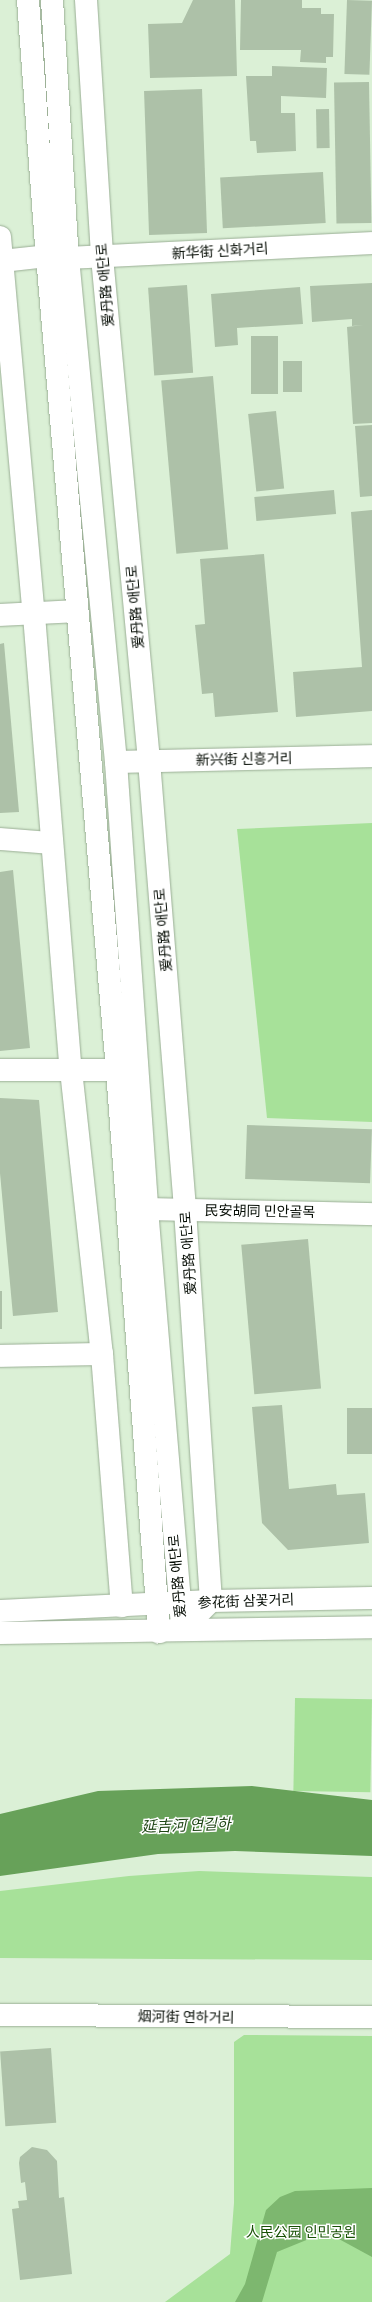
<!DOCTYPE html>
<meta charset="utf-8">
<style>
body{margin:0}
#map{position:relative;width:372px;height:2302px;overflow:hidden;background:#dbf0d6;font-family:Cabin,"Noto Sans SC","Noto Sans KR",sans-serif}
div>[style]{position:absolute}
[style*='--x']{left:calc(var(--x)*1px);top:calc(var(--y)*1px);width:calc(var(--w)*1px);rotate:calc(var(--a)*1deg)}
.green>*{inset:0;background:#a7e199;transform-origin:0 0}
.forest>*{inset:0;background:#7db76f}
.water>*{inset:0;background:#67a159}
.building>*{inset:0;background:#adc1a8;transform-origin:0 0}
.roads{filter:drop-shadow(0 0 1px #9aae95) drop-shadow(0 0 1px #9aae95)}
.street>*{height:22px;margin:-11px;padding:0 11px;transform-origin:11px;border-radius:11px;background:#fff}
.secondary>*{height:22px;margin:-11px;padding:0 11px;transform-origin:11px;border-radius:11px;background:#fff}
span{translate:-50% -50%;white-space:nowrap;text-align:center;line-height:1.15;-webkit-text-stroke:3px #fff;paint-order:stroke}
.street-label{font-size:14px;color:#070e06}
.park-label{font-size:14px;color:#175104}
.water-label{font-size:15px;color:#1e4514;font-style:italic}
</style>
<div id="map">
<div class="green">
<div style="clip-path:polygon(372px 823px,372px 1122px,267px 1118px,237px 829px)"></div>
<div style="left:295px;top:1698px;width:77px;height:93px;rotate:1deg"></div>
<div style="clip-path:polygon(199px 1871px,372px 1877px,372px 1960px,0 1958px,0 1891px,129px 1876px)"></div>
<div style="clip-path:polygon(244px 2035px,372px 2036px,372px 2302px,165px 2302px,230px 2254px,234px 2203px,234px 2042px)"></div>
</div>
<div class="forest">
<div style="clip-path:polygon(372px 2188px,372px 2257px,326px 2232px,277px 2252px,262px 2302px,235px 2302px,245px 2284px,266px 2210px,280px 2197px,295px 2191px)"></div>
</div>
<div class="water">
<div style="clip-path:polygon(252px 1786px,372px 1800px,372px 1856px,235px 1851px,158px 1854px,0 1876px,0 1814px,98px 1791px)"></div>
</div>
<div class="building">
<div style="clip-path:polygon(193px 0,235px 0,237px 76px,150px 78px,148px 24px,182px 23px)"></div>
<div style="clip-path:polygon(241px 0,302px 0,302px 8px,321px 8px,321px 14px,334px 14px,333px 57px,326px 57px,326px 63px,300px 62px,301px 50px,240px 50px)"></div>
<div style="left:347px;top:0;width:25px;height:74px;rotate:2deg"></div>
<div style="clip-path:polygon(272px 66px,327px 68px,326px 98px,281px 96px,281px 113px,295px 113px,296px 151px,257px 153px,256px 141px,250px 141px,246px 76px,272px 76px)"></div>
<div style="left:369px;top:82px;width:141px;height:35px;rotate:89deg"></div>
<div style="left:202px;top:89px;width:144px;height:58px;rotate:88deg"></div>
<div style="left:329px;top:109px;width:39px;height:13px;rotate:89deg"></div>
<div style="left:323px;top:172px;width:51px;height:103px;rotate:87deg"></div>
<div style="clip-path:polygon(372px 283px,372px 423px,353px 424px,347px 327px,363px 325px,352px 326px,352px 319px,312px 322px,310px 286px)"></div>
<div style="left:187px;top:285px;width:88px;height:39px;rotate:86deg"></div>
<div style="clip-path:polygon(300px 287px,303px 324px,237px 328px,238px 345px,215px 347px,211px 294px)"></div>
<div style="left:251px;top:336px;width:27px;height:58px"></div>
<div style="left:283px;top:361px;width:19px;height:31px"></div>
<div style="left:213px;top:376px;width:174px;height:52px;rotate:85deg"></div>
<div style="left:276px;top:411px;width:78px;height:28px;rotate:84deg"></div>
<div style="clip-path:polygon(372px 425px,372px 496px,360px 497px,355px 426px)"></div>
<div style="left:334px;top:490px;width:24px;height:80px;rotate:85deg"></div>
<div style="clip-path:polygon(372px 510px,372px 711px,296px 717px,293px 672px,362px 667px,351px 512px)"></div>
<div style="clip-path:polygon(264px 554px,278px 712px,215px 717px,213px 693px,202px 694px,195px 625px,205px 624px,200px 559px)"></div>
<div style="clip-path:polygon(4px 643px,19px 812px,0 813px,0 644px)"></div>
<div style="clip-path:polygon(13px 870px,30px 1048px,0 1051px,0 872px)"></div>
<div style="clip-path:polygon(0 1098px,39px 1100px,58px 1312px,13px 1316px,0 1173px)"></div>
<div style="left:247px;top:1125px;width:125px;height:54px;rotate:2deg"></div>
<div style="left:308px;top:1239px;width:150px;height:67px;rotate:85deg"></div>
<div style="left:0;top:1291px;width:2px;height:38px"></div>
<div style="clip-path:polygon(282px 1405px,289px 1489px,336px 1484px,337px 1495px,365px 1493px,369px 1543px,288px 1550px,262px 1523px,252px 1407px)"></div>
<div style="left:372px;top:1408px;width:46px;height:25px;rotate:90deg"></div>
<div style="left:51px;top:2048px;width:75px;height:51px;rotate:86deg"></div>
<div style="clip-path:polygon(32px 2147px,47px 2150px,57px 2161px,59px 2198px,64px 2197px,72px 2274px,20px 2280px,12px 2209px,19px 2208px,18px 2201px,27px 2200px,25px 2182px,21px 2183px,19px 2163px,20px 2157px)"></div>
</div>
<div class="roads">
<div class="street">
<div style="--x:68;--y:258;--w:304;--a:-2.8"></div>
<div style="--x:0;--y:615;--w:77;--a:-3"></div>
<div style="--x:116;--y:762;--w:256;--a:-1.3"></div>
<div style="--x:0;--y:839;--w:51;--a:4.5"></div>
<div style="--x:0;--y:1070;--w:117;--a:0"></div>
<div style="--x:147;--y:1209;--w:225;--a:1.3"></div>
<div style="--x:0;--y:1356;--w:102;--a:-1.1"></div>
</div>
<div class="secondary">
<div style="--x:28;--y:0;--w:257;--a:85.8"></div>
<div style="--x:47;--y:256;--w:817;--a:85.08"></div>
<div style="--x:117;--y:1070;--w:564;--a:85.73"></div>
<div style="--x:52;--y:0;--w:258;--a:86.5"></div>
<div style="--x:68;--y:258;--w:506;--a:84.56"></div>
<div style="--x:116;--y:762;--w:448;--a:86"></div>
<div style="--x:147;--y:1209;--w:422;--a:85.2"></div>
<div style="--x:86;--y:0;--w:257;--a:86.4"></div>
<div style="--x:102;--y:257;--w:506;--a:84.67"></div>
<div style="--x:149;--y:761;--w:450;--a:85.4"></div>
<div style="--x:185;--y:1210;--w:392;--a:86.2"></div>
<div style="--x:211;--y:1601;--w:41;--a:135"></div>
<div style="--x:0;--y:237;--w:380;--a:84.9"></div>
<div style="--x:34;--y:615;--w:457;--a:85.4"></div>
<div style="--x:71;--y:1070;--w:286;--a:83.8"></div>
<div style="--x:102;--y:1354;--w:253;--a:85.5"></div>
<div style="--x:2;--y:261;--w:45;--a:-6.3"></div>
<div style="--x:0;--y:1611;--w:211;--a:-2.7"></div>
<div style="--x:211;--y:1601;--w:161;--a:-1.1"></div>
<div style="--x:0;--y:1633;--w:372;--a:-0.9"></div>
<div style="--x:0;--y:2015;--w:372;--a:0.3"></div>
</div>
</div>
<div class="street-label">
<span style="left:220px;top:251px;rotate:-3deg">新华街 신화거리</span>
<span style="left:105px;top:285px;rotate:-95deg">爱丹路 애단로</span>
<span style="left:135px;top:607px;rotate:-95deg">爱丹路 애단로</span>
<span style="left:244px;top:759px;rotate:-1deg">新兴街 신흥거리</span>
<span style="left:163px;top:930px;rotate:-95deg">爱丹路 애단로</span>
<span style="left:260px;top:1211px;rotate:1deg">民安胡同 민안골목</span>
<span style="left:188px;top:1253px;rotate:-94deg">爱丹路 애단로</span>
<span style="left:177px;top:1576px;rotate:-95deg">爱丹路 애단로</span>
<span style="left:246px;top:1601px;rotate:-2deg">参花街 삼꽃거리</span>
<span style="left:186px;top:2017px;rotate:1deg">烟河街 연하거리</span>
</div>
<div class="park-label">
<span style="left:301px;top:2232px">人民公园 인민공원</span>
</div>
<div class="water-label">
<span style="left:186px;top:1826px;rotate:-2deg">延吉河 연길하</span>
</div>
</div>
